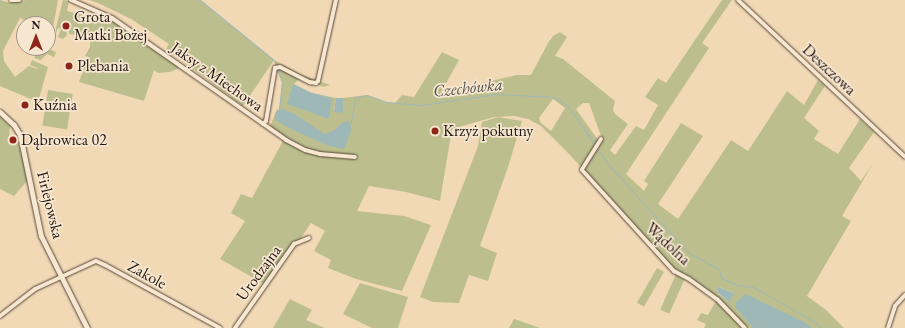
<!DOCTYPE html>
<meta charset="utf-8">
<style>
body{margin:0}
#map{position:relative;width:905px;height:328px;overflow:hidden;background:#f2d9b6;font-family:"EB Garamond",serif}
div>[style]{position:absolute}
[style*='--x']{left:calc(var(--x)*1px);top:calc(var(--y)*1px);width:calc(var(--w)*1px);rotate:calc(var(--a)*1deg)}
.green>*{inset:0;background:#bcbf8d;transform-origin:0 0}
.water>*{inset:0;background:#9eb8b7}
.stream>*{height:1px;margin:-0.5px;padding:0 0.5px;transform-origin:0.5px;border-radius:0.5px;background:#9eb8b7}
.roads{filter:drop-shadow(0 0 1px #554739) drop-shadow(0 0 1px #554739)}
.minor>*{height:4px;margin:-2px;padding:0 2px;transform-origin:2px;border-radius:2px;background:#f7e6d0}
.tertiary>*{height:5px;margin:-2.5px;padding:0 2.5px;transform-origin:2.5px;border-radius:2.5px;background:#f7e6d0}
.dots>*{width:11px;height:11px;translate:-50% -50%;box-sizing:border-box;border:2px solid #f7e6d0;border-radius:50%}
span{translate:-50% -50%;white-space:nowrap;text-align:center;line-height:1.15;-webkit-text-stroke:3.5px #f7e6d0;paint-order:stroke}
.poi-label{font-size:16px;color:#21160f}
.left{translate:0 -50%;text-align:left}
.street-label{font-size:16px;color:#21160f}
.water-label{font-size:17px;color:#4d4f4a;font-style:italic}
.north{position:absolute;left:16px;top:16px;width:40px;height:40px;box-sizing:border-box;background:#f7e6d0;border:1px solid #a19383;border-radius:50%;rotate:0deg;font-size:11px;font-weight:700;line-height:16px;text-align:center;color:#21160f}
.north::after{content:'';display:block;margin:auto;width:14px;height:18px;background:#8f2418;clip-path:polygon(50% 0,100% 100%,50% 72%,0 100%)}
</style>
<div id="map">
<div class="green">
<div style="clip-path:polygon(0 0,10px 3px,26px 0,58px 0,51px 39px,52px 41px,49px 49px,56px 52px,54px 57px,47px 54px,41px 60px,34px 58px,39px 48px,48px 48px,48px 24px,32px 24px,20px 18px,3px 51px,4px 61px,15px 77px,29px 66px,37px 69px,38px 68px,30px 65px,32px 60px,48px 67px,38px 102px,0 86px)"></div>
<div style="clip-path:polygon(63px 0,69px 1px,67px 11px,107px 21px,108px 18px,180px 68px,170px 72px,158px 73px,154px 70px,144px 101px,79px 82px,88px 57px,85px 56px,90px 47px,90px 42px,94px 40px,96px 34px,90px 42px,80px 35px,69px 34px,68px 26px,66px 25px,67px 35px,63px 39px,58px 37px,61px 29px,58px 28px,56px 33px,56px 28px)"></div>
<div style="clip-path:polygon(evenodd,89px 0,200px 0,274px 60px,300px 74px,330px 85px,324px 87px,310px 82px,298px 80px,294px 84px,312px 93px,336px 98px,334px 111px,343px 113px,343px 98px,367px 95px,386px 102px,395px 103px,402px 95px,414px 97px,442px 52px,459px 60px,438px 98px,478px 84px,517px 75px,531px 75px,548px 43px,553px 36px,560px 32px,567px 37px,555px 56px,563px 59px,615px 101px,613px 110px,615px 114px,628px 124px,610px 150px,615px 155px,636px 126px,644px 130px,658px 105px,645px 97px,658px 78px,666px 83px,722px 0,732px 0,702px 43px,709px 48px,626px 174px,644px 191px,648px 184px,644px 181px,681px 123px,703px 136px,658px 204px,678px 219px,731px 140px,748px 151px,787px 91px,804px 105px,818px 80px,825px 86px,804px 118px,819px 131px,814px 139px,838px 154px,860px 119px,874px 132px,849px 168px,861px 181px,874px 162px,842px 216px,851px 221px,807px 296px,826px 310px,844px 328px,747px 328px,728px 306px,689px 277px,673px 269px,571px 156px,541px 126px,528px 119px,514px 116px,494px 117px,452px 129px,440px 201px,406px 192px,369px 186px,357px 211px,404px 216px,431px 225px,402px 291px,356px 279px,328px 268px,331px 260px,314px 251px,325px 231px,311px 223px,297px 244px,266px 285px,220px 259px,245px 221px,231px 213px,241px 194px,252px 198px,284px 139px,269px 129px,277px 109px,279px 110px,282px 82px,274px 60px,243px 106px,166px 49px,169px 44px,131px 19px,98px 3px,89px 0,553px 99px,565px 108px,551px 131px,541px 123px,539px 118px,553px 99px,89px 0,583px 103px,589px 103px,602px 139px,600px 143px,576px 109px,583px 103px,89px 0,719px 287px,734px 293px,728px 301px,718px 294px,719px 287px)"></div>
<div style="left:48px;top:90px;width:25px;height:36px;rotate:9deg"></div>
<div style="clip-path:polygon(0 116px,10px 126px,9px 138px,19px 144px,28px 180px,14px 196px,0 189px)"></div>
<div style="clip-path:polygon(498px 117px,522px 121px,508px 167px,480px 246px,497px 253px,488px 281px,469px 275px,459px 303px,433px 302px,420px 297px,478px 146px,482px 122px)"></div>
<div style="left:657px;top:268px;width:8px;height:40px;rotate:30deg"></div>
<div style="left:676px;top:274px;width:10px;height:39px;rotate:24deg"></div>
<div style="clip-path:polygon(360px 283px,408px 297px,398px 328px,372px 328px,343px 314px)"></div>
<div style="clip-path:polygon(290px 299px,312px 310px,306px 320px,325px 328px,273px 328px)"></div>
<div style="clip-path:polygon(717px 299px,744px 328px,704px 328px,706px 324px,697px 320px,701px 313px,708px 315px)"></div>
<div style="clip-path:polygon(514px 319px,523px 322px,540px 328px,509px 328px)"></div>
</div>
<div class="water">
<div style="clip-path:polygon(293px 84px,312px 93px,332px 98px,329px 119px,287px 104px)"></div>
<div style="clip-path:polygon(336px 98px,343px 98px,343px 113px,334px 112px)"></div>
<div style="clip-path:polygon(283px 109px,296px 115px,324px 134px,333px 131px,343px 122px,349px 121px,351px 131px,344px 149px,326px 145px,283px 125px,275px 119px,275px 114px,278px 110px)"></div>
<div style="clip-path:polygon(718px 287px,734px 293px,730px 301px,728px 301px,718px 293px)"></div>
<div style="clip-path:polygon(746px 294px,806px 323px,812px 328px,753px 328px,735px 307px,736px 302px)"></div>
</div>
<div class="stream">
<div style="--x:200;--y:0;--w:95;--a:39"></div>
<div style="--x:274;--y:60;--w:6;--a:72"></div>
<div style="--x:0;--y:1;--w:1;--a:-45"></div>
<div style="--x:277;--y:69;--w:14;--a:69"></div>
<div style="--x:282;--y:82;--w:28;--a:96"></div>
<div style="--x:350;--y:127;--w:29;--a:-80"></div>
<div style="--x:355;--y:98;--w:12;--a:-14"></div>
<div style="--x:367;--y:95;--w:20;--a:20"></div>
<div style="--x:386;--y:102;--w:35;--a:5"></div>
<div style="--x:421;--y:105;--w:76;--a:-8.3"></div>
<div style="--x:496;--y:94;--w:58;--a:3"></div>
<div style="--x:554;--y:97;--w:17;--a:33"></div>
<div style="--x:568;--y:106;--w:47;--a:55.3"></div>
<div style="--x:598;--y:149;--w:17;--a:57"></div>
<div style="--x:607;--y:163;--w:122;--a:47.7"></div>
<div style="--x:689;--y:253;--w:34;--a:28"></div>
<div style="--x:719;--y:269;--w:9;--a:77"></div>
<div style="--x:721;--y:278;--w:17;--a:24"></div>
<div style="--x:737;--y:285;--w:16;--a:7"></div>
<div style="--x:753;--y:287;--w:71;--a:29.4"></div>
<div style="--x:815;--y:322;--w:9;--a:41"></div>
</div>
<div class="roads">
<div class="minor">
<div style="--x:11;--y:0;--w:8;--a:0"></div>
<div style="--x:71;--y:0;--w:45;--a:23.7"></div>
<div style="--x:112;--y:18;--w:213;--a:35"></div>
<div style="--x:286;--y:140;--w:21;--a:28"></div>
<div style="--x:305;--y:150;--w:16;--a:15"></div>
<div style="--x:320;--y:154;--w:35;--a:5"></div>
<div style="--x:738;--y:0;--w:229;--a:43.2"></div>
<div style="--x:263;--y:124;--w:4;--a:-45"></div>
<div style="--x:266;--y:121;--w:54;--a:-80.4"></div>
<div style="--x:275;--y:68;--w:5;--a:-11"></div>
<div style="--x:280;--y:67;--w:34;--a:27"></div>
<div style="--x:310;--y:82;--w:6;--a:9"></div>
<div style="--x:316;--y:83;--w:3;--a:-45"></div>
<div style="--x:318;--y:81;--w:83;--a:-77.5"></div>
<div style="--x:601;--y:139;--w:36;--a:122"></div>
<div style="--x:582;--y:170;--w:137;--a:47.7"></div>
<div style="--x:674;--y:271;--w:17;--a:28"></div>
<div style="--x:689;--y:279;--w:34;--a:36"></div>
<div style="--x:717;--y:299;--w:40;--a:46"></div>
<div style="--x:0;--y:316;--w:44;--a:-37.6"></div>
<div style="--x:35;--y:289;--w:67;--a:-24.7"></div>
<div style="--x:96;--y:261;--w:10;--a:24"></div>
<div style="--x:105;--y:265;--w:131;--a:28.7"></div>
<div style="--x:235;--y:328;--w:103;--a:-54.9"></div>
<div style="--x:294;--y:244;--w:16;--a:-22"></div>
<div style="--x:888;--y:328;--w:23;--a:-72"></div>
<div style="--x:895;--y:306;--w:15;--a:-48"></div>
</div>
<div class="tertiary">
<div style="--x:0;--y:112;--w:19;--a:43"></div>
<div style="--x:14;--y:125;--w:12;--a:59"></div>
<div style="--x:20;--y:135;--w:103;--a:78.3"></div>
<div style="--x:41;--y:236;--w:103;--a:63.4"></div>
</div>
</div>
<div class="dots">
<div style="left:66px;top:26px;background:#8f2418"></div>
<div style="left:69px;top:66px;background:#8f2418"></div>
<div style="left:25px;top:105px;background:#8f2418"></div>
<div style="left:435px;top:131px;background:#8f2418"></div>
<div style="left:13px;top:140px;background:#8f2418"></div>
</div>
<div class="poi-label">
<span class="left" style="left:74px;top:26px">Grota<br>Matki Bożej</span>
<span class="left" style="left:77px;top:66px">Plebania</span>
<span class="left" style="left:33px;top:105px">Kuźnia</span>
<span class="left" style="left:443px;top:131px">Krzyż pokutny</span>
<span class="left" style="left:21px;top:140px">Dąbrowica 02</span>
</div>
<div class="street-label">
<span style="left:829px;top:70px;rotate:43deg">Deszczowa</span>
<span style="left:217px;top:77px;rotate:35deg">Jaksy z Miechowa</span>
<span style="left:50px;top:205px;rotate:76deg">Firlejowska</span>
<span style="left:668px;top:244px;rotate:43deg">Wądolna</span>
<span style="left:259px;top:273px;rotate:-54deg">Urodzajna</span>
<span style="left:147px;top:275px;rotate:29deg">Zakole</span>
</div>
<div class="water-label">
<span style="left:468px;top:88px;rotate:-6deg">Czechówka</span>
</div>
<div class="north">N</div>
</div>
